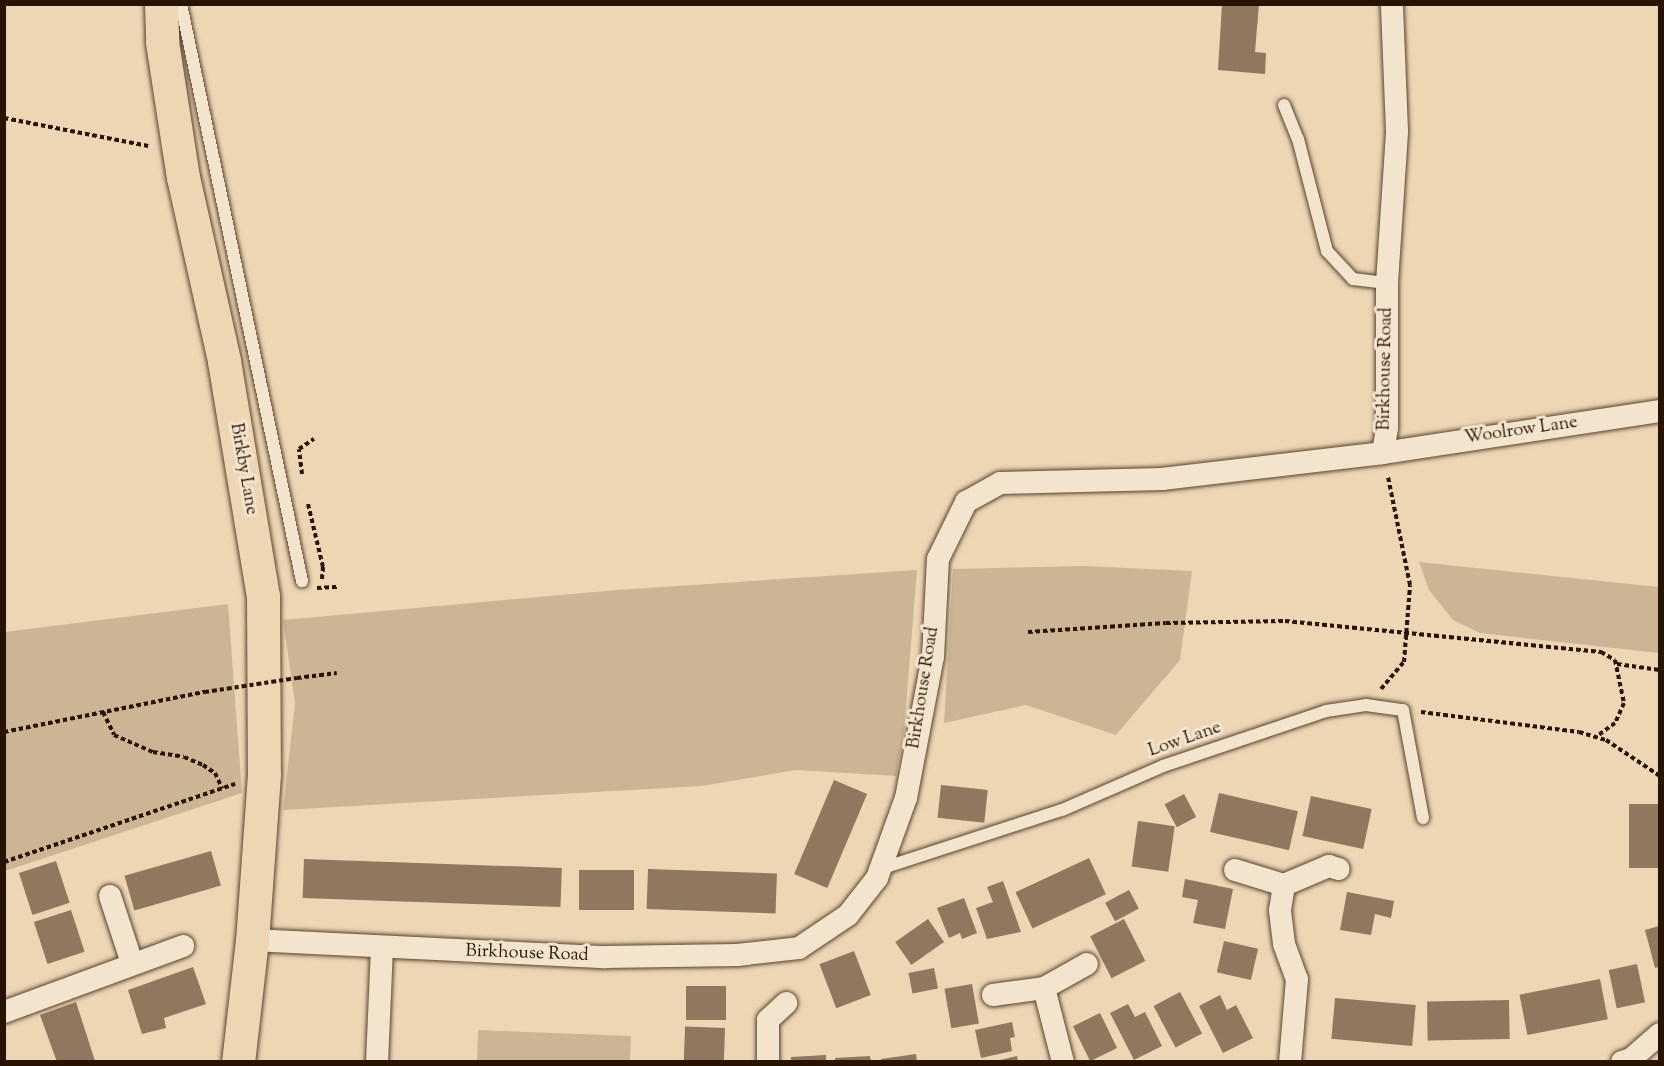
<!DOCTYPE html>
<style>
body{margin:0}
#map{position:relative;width:1664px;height:1066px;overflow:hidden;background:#ecd6b4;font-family:"Sorts Mill Goudy",serif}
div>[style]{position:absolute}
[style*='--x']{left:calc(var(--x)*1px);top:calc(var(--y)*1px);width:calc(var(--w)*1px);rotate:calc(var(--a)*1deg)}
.green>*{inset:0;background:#cbb595}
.building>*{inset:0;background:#8e785e;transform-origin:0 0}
.path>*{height:4px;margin-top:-2px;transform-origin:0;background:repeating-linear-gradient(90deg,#281200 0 4.5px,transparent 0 7.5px)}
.roads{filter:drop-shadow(0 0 2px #59432d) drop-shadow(0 0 2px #59432d)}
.lane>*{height:12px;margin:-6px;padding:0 6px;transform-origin:6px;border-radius:6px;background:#f3e4ce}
.street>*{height:22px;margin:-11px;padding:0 11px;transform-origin:11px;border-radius:11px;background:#f3e4ce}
.primary>*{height:33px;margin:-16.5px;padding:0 16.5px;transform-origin:16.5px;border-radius:16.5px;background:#ecd6b4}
.path-bridge>*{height:4px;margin-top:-2px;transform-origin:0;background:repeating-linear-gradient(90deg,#281200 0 4.5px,transparent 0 7.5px)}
span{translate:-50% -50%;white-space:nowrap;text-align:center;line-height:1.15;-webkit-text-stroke:6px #f3e4ce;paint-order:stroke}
.street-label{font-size:18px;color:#281200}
.frame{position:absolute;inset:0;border:6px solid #281200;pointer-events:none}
</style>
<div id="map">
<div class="green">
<div style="clip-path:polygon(1419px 562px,1659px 587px,1659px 653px,1480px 633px,1453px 620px,1429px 590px)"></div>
<div style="clip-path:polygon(1082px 566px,1192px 571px,1180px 660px,1116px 735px,1026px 705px,944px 723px,953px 569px)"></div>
<div style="clip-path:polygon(917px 570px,904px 731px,896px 776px,796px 770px,702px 786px,283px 810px,295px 703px,283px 620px,617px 590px)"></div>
<div style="clip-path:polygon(228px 604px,242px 793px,5px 871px,5px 632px)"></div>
<div style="clip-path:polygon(478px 1030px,631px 1036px,630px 1061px,477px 1061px)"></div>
</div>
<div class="building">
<div style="clip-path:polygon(1222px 4px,1259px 4px,1255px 52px,1266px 53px,1265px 74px,1218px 70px)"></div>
<div style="left:834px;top:780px;width:36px;height:102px;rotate:23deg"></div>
<div style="left:941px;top:785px;width:47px;height:33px;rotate:6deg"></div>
<div style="left:1219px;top:793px;width:81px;height:40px;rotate:13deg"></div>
<div style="left:1184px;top:794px;width:26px;height:22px;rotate:62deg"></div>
<div style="left:1311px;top:796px;width:62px;height:41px;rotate:12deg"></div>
<div style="left:1659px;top:804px;width:64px;height:30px;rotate:90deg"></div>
<div style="left:1138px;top:821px;width:37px;height:46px;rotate:8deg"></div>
<div style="left:211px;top:851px;width:36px;height:90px;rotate:74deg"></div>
<div style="left:1089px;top:858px;width:40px;height:81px;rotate:65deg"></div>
<div style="left:304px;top:859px;width:258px;height:39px;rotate:2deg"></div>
<div style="left:56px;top:861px;width:44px;height:39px;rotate:72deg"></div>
<div style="left:648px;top:869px;width:129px;height:40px;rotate:2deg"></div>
<div style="left:634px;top:870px;width:40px;height:55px;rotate:90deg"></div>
<div style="clip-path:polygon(1185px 879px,1233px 889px,1225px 929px,1193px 923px,1198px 900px,1182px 897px)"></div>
<div style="clip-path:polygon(1003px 881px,1021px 932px,987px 939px,976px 908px,993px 902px,987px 887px)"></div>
<div style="left:1129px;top:890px;width:21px;height:27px;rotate:62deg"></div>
<div style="clip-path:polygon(1347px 892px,1394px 901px,1391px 918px,1375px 914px,1371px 935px,1340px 930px)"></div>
<div style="clip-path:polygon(964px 898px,977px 933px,962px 939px,960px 933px,949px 938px,937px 908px)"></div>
<div style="left:71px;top:910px;width:44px;height:39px;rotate:72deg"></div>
<div style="left:928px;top:919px;width:28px;height:40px;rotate:55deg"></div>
<div style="left:1124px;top:919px;width:47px;height:38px;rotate:63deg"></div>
<div style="clip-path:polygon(1659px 926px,1659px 967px,1655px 968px,1645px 930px)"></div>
<div style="left:1224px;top:941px;width:35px;height:32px;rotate:13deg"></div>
<div style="left:854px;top:951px;width:47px;height:37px;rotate:69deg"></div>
<div style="left:1637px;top:964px;width:39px;height:29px;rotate:78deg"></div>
<div style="clip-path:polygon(193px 967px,206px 1004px,164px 1018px,166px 1028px,142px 1034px,128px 990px)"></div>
<div style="left:934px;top:968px;width:21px;height:26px;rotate:79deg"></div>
<div style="left:1600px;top:979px;width:41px;height:82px;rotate:79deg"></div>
<div style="left:972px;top:984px;width:40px;height:28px;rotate:80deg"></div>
<div style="left:686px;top:986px;width:40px;height:34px"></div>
<div style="left:1180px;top:992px;width:47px;height:30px;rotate:62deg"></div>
<div style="clip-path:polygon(1220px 995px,1227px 1010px,1236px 1005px,1253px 1038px,1223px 1053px,1199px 1006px)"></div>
<div style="left:1335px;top:998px;width:81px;height:41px;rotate:5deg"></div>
<div style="left:1509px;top:1000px;width:39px;height:82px;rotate:89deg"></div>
<div style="clip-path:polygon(76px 1002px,95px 1061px,57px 1062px,40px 1015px)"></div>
<div style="clip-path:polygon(1128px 1004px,1135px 1017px,1145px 1012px,1162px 1046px,1134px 1060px,1110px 1013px)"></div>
<div style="left:1100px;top:1013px;width:39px;height:30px;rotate:64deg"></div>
<div style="clip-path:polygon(1012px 1022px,1015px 1037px,1010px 1038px,1012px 1051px,981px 1058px,975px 1030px)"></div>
<div style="left:725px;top:1028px;width:34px;height:40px;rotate:92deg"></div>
<div style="clip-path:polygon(916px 1054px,917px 1062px,882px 1062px,881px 1059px)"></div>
<div style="clip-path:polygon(826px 1055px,826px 1062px,791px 1062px,791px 1057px)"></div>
<div style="clip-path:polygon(870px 1056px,871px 1062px,835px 1062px,835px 1058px)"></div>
<div style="clip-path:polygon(1017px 1056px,1018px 1062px,996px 1062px,996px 1061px)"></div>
</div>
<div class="path">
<div style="--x:4;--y:118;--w:147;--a:11"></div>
<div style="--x:302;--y:474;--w:25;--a:-97"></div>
<div style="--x:299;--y:449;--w:18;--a:-34"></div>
<div style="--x:308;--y:504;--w:65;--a:76.6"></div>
<div style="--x:323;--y:567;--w:12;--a:95"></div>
<div style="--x:317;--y:588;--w:22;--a:-3"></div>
<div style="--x:1028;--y:632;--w:138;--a:-3.7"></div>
<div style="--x:1166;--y:623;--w:119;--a:-1"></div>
<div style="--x:1285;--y:621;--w:318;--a:5.6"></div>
<div style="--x:1601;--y:652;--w:16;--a:30"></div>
<div style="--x:1615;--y:660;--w:44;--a:78.2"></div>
<div style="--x:1624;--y:703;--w:22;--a:114"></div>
<div style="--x:1615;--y:723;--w:24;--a:144"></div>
<div style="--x:1617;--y:664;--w:43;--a:7.9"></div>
<div style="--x:297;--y:678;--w:40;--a:-7.1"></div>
<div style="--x:1381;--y:689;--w:35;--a:-50"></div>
<div style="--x:1404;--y:662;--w:77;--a:-85.5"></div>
<div style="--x:1410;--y:585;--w:110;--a:-101.5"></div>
<div style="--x:103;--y:712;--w:25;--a:64"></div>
<div style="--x:114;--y:735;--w:43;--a:23.6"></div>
<div style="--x:153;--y:752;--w:31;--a:9"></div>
<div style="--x:184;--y:757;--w:21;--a:23"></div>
<div style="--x:203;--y:765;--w:14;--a:34"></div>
<div style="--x:215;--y:773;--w:17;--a:65"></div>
<div style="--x:1421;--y:712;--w:159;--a:7.2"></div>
<div style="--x:1579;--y:732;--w:28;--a:17"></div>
<div style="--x:1606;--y:740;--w:65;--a:33.7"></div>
<div style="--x:4;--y:732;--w:205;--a:-11.3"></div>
<div style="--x:4;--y:862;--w:244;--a:-18.7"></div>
</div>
<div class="roads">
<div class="lane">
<div style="--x:181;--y:4;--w:590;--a:78.16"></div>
<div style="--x:1284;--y:105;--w:37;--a:68"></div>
<div style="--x:1298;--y:139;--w:116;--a:75.5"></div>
<div style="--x:1327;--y:251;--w:38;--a:47"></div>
<div style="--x:1353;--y:279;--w:34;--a:7"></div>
<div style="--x:880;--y:869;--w:191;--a:-18"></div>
<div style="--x:1062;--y:810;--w:110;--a:-23.5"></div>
<div style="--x:1163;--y:766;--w:172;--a:-18.6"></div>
<div style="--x:1326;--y:711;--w:40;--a:-8.5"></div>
<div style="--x:1366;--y:705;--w:37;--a:8"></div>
<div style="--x:1403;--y:710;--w:110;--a:79.5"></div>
</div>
<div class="street">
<div style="--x:1383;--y:453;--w:280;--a:-8.6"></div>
<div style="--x:1235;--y:870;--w:51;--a:17"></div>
<div style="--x:1284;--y:885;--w:49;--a:-22.9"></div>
<div style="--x:1329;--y:866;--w:10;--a:17"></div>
<div style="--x:1284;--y:885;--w:26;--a:99"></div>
<div style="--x:1280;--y:911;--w:33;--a:83"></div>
<div style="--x:1284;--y:944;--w:37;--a:70"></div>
<div style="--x:1297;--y:979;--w:83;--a:94.8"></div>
<div style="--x:110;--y:896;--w:71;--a:71.8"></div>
<div style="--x:252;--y:940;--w:353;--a:2.8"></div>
<div style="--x:605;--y:957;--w:132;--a:-0.9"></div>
<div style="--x:737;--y:955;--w:62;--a:-6.4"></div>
<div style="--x:799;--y:948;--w:59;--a:-34"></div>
<div style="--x:848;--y:915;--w:47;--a:-51.9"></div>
<div style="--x:877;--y:878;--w:85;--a:-70.1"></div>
<div style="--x:906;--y:798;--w:144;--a:-79.2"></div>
<div style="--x:933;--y:657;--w:98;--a:-87.1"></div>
<div style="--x:938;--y:559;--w:64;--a:-63.8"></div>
<div style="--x:966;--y:502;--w:39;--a:-29"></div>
<div style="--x:1000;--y:483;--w:162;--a:-1.4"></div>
<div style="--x:1162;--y:479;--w:223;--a:-6.7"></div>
<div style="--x:1383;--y:453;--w:25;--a:-81"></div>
<div style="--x:1387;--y:428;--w:145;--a:-90"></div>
<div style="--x:1387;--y:283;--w:152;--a:-86.2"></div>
<div style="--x:1397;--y:131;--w:127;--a:-92.3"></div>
<div style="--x:1044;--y:988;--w:76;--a:75.6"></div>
<div style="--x:993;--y:995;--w:51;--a:-7.8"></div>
<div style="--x:1044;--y:988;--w:49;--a:-29.2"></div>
<div style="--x:4;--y:1012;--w:191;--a:-20.2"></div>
<div style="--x:377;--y:1062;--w:114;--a:-87.5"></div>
<div style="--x:768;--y:1062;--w:42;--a:-90"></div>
<div style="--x:768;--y:1020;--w:25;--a:-43"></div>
<div style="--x:1622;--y:1062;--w:9;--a:-18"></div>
<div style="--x:1631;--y:1059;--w:38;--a:-41"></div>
</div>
<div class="primary">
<div style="--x:161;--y:4;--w:38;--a:88"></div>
<div style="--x:162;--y:42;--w:137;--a:81.2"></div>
<div style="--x:183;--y:177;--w:189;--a:77.4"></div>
<div style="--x:224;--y:361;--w:238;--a:80.6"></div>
<div style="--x:263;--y:596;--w:178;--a:89.7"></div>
<div style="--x:264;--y:774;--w:166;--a:94.1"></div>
<div style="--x:252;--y:940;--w:123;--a:96.5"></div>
</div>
</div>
<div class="path-bridge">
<div style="--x:205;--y:692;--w:93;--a:-8.7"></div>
</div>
<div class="street-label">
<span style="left:1386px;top:369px;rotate:-89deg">Birkhouse Road</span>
<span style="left:1521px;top:431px;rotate:-8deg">Woolrow Lane</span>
<span style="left:243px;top:469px;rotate:80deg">Birkby Lane</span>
<span style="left:924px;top:688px;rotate:-81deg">Birkhouse Road</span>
<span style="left:1185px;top:740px;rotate:-19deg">Low Lane</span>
<span style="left:527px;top:954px;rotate:2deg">Birkhouse Road</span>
</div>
<div class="frame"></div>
</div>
